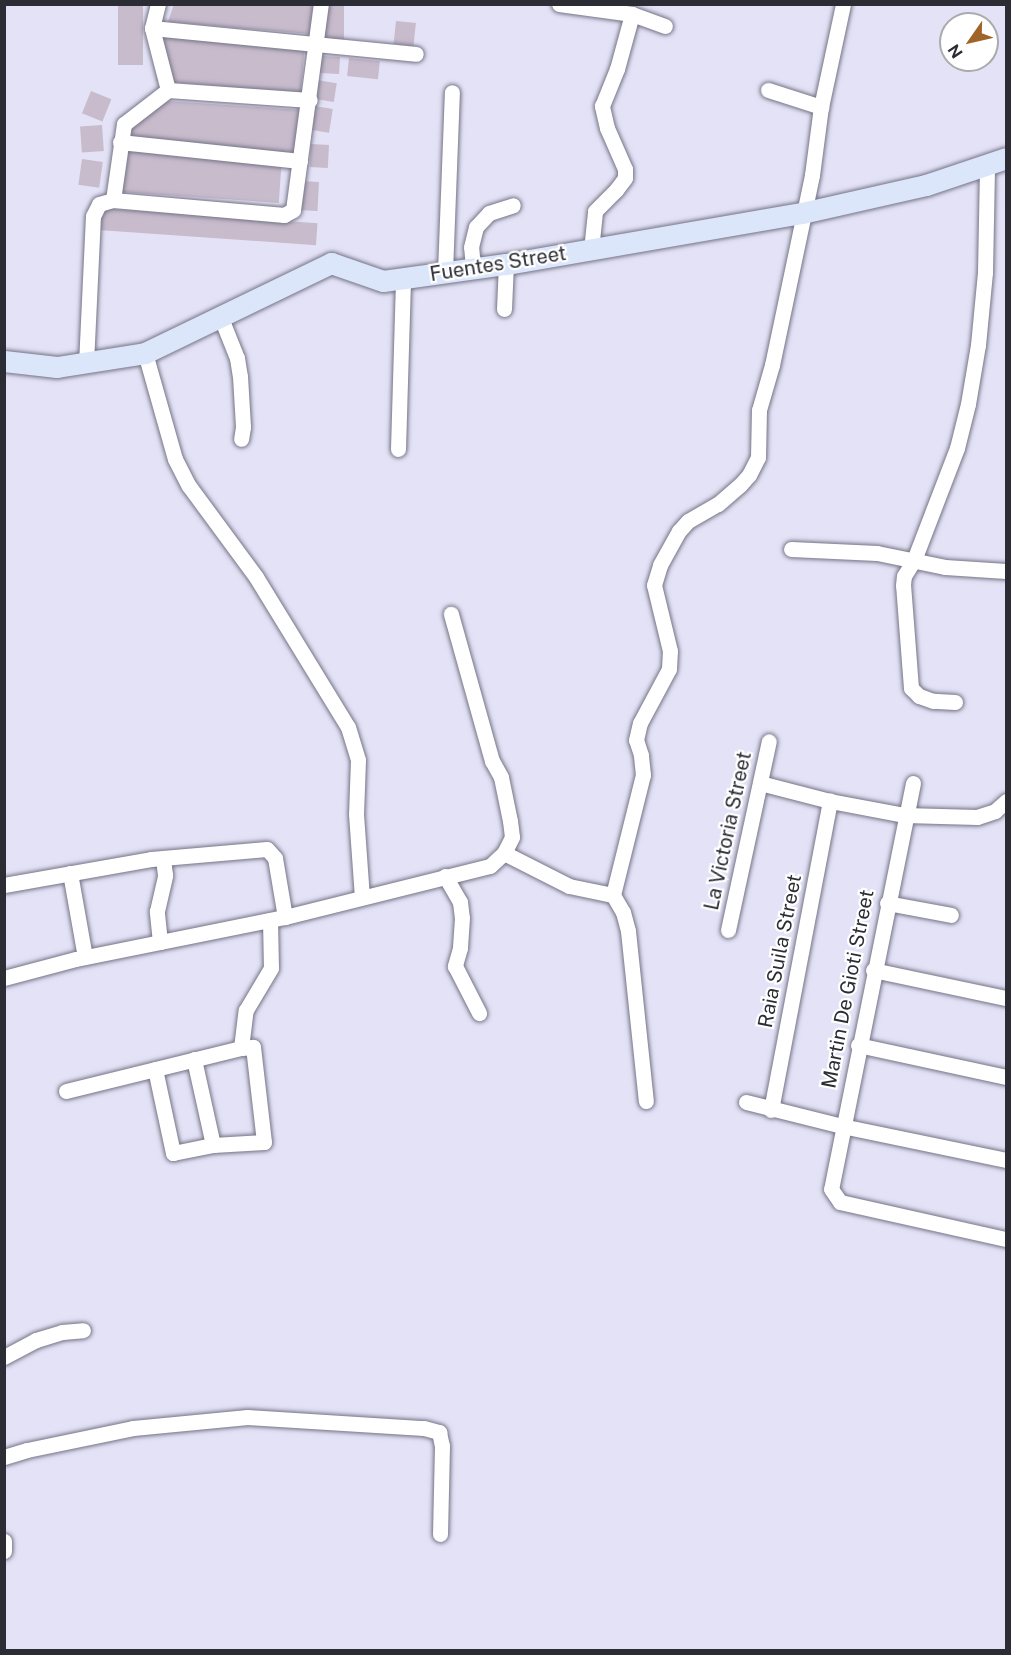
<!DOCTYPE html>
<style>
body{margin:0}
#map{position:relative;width:1011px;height:1655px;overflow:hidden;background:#e3e2f6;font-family:"Public Sans",sans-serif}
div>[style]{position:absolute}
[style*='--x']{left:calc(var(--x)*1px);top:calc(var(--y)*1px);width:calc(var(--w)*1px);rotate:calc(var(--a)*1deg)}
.building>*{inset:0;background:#c7bbcc;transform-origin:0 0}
.roads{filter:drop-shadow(0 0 2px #757486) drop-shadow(0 0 2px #757486)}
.street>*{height:15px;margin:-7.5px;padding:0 7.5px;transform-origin:7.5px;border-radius:7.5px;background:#fff}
.secondary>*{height:21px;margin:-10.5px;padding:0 10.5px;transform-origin:10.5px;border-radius:10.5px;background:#dbe6fa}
span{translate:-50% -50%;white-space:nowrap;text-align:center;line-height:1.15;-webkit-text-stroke:4.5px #fff;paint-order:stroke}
.street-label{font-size:20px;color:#2c2c34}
.frame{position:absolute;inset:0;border:6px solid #2c2c34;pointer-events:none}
.north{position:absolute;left:939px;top:12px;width:60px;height:60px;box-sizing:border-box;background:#fff;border:2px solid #ababae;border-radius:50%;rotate:236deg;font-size:16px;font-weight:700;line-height:24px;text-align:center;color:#2c2c34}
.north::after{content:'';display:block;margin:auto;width:21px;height:27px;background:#a06328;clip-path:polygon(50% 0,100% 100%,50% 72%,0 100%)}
</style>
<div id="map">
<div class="building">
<div style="left:118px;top:4px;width:25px;height:61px"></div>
<div style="clip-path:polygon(174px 4px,313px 4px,311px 34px,168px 22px)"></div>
<div style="left:324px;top:4px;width:20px;height:36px"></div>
<div style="left:396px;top:21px;width:20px;height:23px;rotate:6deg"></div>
<div style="left:160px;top:37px;width:145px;height:44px;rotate:5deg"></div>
<div style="left:321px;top:56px;width:19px;height:17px;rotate:3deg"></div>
<div style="left:349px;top:58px;width:31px;height:18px;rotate:6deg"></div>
<div style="left:317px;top:80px;width:20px;height:19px;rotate:9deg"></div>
<div style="left:91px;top:91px;width:22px;height:24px;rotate:22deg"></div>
<div style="clip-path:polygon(166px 101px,301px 110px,298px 153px,131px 141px,132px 123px)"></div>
<div style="left:314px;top:106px;width:19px;height:24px;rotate:9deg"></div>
<div style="left:102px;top:125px;width:26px;height:22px;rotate:86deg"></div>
<div style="left:311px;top:144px;width:18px;height:23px;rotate:3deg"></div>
<div style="left:124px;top:151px;width:158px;height:41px;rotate:4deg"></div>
<div style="left:82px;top:159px;width:21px;height:26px;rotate:8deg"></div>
<div style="left:300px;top:181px;width:19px;height:29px;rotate:3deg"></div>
<div style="left:100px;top:208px;width:218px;height:22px;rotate:4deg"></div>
</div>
<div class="roads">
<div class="street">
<div style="--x:559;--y:4;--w:74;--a:7.8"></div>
<div style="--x:632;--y:14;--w:35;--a:20"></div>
<div style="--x:152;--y:28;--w:265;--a:5.6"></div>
<div style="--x:168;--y:90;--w:142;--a:4"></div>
<div style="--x:768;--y:90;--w:56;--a:17.8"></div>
<div style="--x:120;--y:142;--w:181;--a:6"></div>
<div style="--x:113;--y:200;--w:77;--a:-81.8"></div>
<div style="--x:124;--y:124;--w:56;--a:-37.7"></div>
<div style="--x:168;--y:90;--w:64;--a:-104.5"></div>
<div style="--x:152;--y:28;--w:25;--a:-76"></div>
<div style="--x:591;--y:250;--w:39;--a:-84"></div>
<div style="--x:595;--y:211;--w:30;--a:-45"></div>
<div style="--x:616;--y:190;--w:15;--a:-53"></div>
<div style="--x:625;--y:178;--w:9;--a:-90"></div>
<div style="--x:625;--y:169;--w:45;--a:-113.7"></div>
<div style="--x:607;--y:128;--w:23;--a:-103"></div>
<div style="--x:602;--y:106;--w:40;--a:-68"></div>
<div style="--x:617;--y:69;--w:57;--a:-74.7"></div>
<div style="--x:473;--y:268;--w:21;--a:-95"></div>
<div style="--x:471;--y:247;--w:21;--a:-76"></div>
<div style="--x:476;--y:227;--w:19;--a:-47"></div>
<div style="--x:489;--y:213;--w:25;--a:-18"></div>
<div style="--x:445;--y:272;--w:180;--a:-87.8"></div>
<div style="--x:504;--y:309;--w:45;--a:-87.5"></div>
<div style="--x:221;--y:318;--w:43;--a:68.2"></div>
<div style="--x:237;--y:358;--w:18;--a:81"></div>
<div style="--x:240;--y:376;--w:51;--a:86.6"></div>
<div style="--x:243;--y:427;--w:12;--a:99"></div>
<div style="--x:145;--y:353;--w:110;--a:74.2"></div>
<div style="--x:175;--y:459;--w:30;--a:63"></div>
<div style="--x:189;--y:486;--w:113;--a:53.6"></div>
<div style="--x:256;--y:577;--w:176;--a:58.5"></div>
<div style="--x:348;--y:727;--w:34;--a:73"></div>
<div style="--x:358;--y:760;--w:54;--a:92.1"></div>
<div style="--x:356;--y:814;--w:83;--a:85.9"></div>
<div style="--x:86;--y:364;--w:148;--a:-87.3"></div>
<div style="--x:93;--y:216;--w:13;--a:-63"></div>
<div style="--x:99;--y:204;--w:15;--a:-16"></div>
<div style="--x:113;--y:200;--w:172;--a:5"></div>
<div style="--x:284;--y:215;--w:10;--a:-29"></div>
<div style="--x:293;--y:210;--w:208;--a:-82.3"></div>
<div style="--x:398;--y:449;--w:170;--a:-88.3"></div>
<div style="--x:791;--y:549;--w:86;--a:2.7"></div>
<div style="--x:877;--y:553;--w:69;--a:11.6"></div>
<div style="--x:945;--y:567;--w:61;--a:3.8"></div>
<div style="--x:955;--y:702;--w:22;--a:-177"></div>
<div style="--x:933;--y:701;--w:15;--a:-160"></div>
<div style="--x:919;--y:696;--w:11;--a:-135"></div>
<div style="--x:911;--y:688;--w:103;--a:-94.4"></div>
<div style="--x:903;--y:585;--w:9;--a:-84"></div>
<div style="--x:904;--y:576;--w:19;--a:-58"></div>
<div style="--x:914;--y:560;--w:120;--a:-69"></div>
<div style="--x:957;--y:448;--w:45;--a:-76"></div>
<div style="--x:968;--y:404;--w:60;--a:-80.4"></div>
<div style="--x:978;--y:345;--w:73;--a:-84.5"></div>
<div style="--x:985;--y:272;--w:106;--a:-88.9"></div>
<div style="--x:760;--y:783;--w:72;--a:14.4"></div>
<div style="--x:830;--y:801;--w:75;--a:10.7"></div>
<div style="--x:904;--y:815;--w:73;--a:1.6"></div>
<div style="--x:977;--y:817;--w:19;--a:-18"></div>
<div style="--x:995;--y:811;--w:15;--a:-42"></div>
<div style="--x:913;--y:783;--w:414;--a:101.4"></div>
<div style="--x:831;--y:1189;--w:16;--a:55"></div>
<div style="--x:840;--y:1202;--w:170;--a:12.6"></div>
<div style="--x:504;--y:853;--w:73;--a:26.9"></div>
<div style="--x:569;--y:886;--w:45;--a:11.6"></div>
<div style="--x:613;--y:895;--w:20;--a:60"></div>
<div style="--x:623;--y:912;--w:20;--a:75"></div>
<div style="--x:628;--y:931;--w:171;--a:84"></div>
<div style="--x:70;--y:873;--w:85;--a:79.9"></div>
<div style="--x:445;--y:876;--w:30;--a:60"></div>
<div style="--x:460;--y:902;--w:16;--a:83"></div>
<div style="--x:462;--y:918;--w:30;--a:94"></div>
<div style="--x:460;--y:948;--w:19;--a:106"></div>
<div style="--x:455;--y:966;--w:53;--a:62.9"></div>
<div style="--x:4;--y:885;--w:149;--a:-10"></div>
<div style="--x:151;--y:859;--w:116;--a:-4.9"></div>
<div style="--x:267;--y:849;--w:12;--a:48"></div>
<div style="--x:275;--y:858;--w:60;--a:80.4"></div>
<div style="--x:613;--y:895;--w:124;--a:-76"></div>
<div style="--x:643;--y:775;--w:20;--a:-96"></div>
<div style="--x:641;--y:755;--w:16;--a:-108"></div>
<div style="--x:636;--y:740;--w:17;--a:-77"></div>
<div style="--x:640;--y:723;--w:61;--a:-61.8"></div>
<div style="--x:669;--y:669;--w:18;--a:-87"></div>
<div style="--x:670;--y:651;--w:68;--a:-103.6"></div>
<div style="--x:654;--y:585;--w:21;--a:-73"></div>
<div style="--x:660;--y:565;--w:39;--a:-61"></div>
<div style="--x:679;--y:531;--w:13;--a:-48"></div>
<div style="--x:688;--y:521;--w:34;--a:-30"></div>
<div style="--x:718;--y:504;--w:29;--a:-41"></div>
<div style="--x:740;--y:485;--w:13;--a:-48"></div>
<div style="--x:749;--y:475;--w:20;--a:-63"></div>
<div style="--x:758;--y:457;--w:47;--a:-88.8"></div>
<div style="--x:759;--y:410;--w:47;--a:-73.9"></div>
<div style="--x:772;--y:365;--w:194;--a:-78.1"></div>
<div style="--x:812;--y:175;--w:69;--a:-82.5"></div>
<div style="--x:821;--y:107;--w:105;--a:-77.9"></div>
<div style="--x:887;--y:903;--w:65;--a:10.6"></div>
<div style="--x:728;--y:930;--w:193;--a:-77.8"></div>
<div style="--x:160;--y:942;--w:31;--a:-96"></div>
<div style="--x:157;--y:911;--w:37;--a:-77"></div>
<div style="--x:165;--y:875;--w:17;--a:-97"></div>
<div style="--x:873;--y:970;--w:136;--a:11.9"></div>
<div style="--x:4;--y:978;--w:74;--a:-14.8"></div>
<div style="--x:76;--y:959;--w:213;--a:-11.4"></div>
<div style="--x:285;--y:917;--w:211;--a:-14"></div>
<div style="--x:490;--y:866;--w:19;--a:-43"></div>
<div style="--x:504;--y:853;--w:18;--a:-63"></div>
<div style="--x:512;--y:837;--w:16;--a:-97"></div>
<div style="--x:510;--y:821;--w:45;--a:-101.6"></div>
<div style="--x:501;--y:777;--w:18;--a:-119"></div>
<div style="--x:492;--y:761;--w:153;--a:-105.6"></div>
<div style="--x:858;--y:1045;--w:151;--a:12.2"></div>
<div style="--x:155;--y:1069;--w:86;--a:77.9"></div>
<div style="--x:173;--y:1153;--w:41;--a:-11.3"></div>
<div style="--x:213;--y:1145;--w:88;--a:-102.5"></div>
<div style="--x:66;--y:1091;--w:180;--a:-13.8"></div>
<div style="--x:241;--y:1048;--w:38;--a:-83"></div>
<div style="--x:246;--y:1010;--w:49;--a:-59.2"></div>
<div style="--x:271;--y:968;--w:48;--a:-91.2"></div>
<div style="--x:746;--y:1102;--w:99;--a:14"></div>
<div style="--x:842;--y:1126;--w:167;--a:11.7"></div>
<div style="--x:771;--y:1110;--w:315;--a:-79.2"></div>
<div style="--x:213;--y:1145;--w:51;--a:-3.4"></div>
<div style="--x:264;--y:1142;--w:96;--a:-96.6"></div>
<div style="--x:253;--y:1047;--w:12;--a:175"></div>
<div style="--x:4;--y:1357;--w:36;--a:-28"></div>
<div style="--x:36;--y:1340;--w:27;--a:-17"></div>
<div style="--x:62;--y:1332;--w:21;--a:-5"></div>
<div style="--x:4;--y:1457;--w:24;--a:-17"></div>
<div style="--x:27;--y:1450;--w:108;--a:-11.7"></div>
<div style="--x:133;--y:1428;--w:115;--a:-5.5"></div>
<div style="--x:247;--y:1417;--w:177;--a:3.6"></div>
<div style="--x:424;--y:1428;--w:16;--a:15"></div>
<div style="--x:439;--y:1432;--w:14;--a:78"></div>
<div style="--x:442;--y:1446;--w:88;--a:91.3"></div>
<div style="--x:4;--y:1541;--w:10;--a:90"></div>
</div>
<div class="secondary">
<div style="--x:4;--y:361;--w:53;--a:6.5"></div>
<div style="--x:57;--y:367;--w:89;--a:-9"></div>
<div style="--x:145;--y:353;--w:207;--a:-25.8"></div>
<div style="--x:331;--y:263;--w:55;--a:19.1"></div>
<div style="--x:383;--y:281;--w:124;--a:-7.9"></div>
<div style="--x:506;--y:264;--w:300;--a:-9.8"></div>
<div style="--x:802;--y:213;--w:127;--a:-12.7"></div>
<div style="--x:926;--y:185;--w:84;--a:-18.6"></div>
</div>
</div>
<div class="street-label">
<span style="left:498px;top:264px;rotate:-9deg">Fuentes Street</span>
<span style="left:728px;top:831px;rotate:-78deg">La Victoria Street</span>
<span style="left:780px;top:951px;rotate:-79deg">Raia Suila Street</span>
<span style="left:848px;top:989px;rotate:-79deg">Martin De Gioti Street</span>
</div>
<div class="frame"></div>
<div class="north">N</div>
</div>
